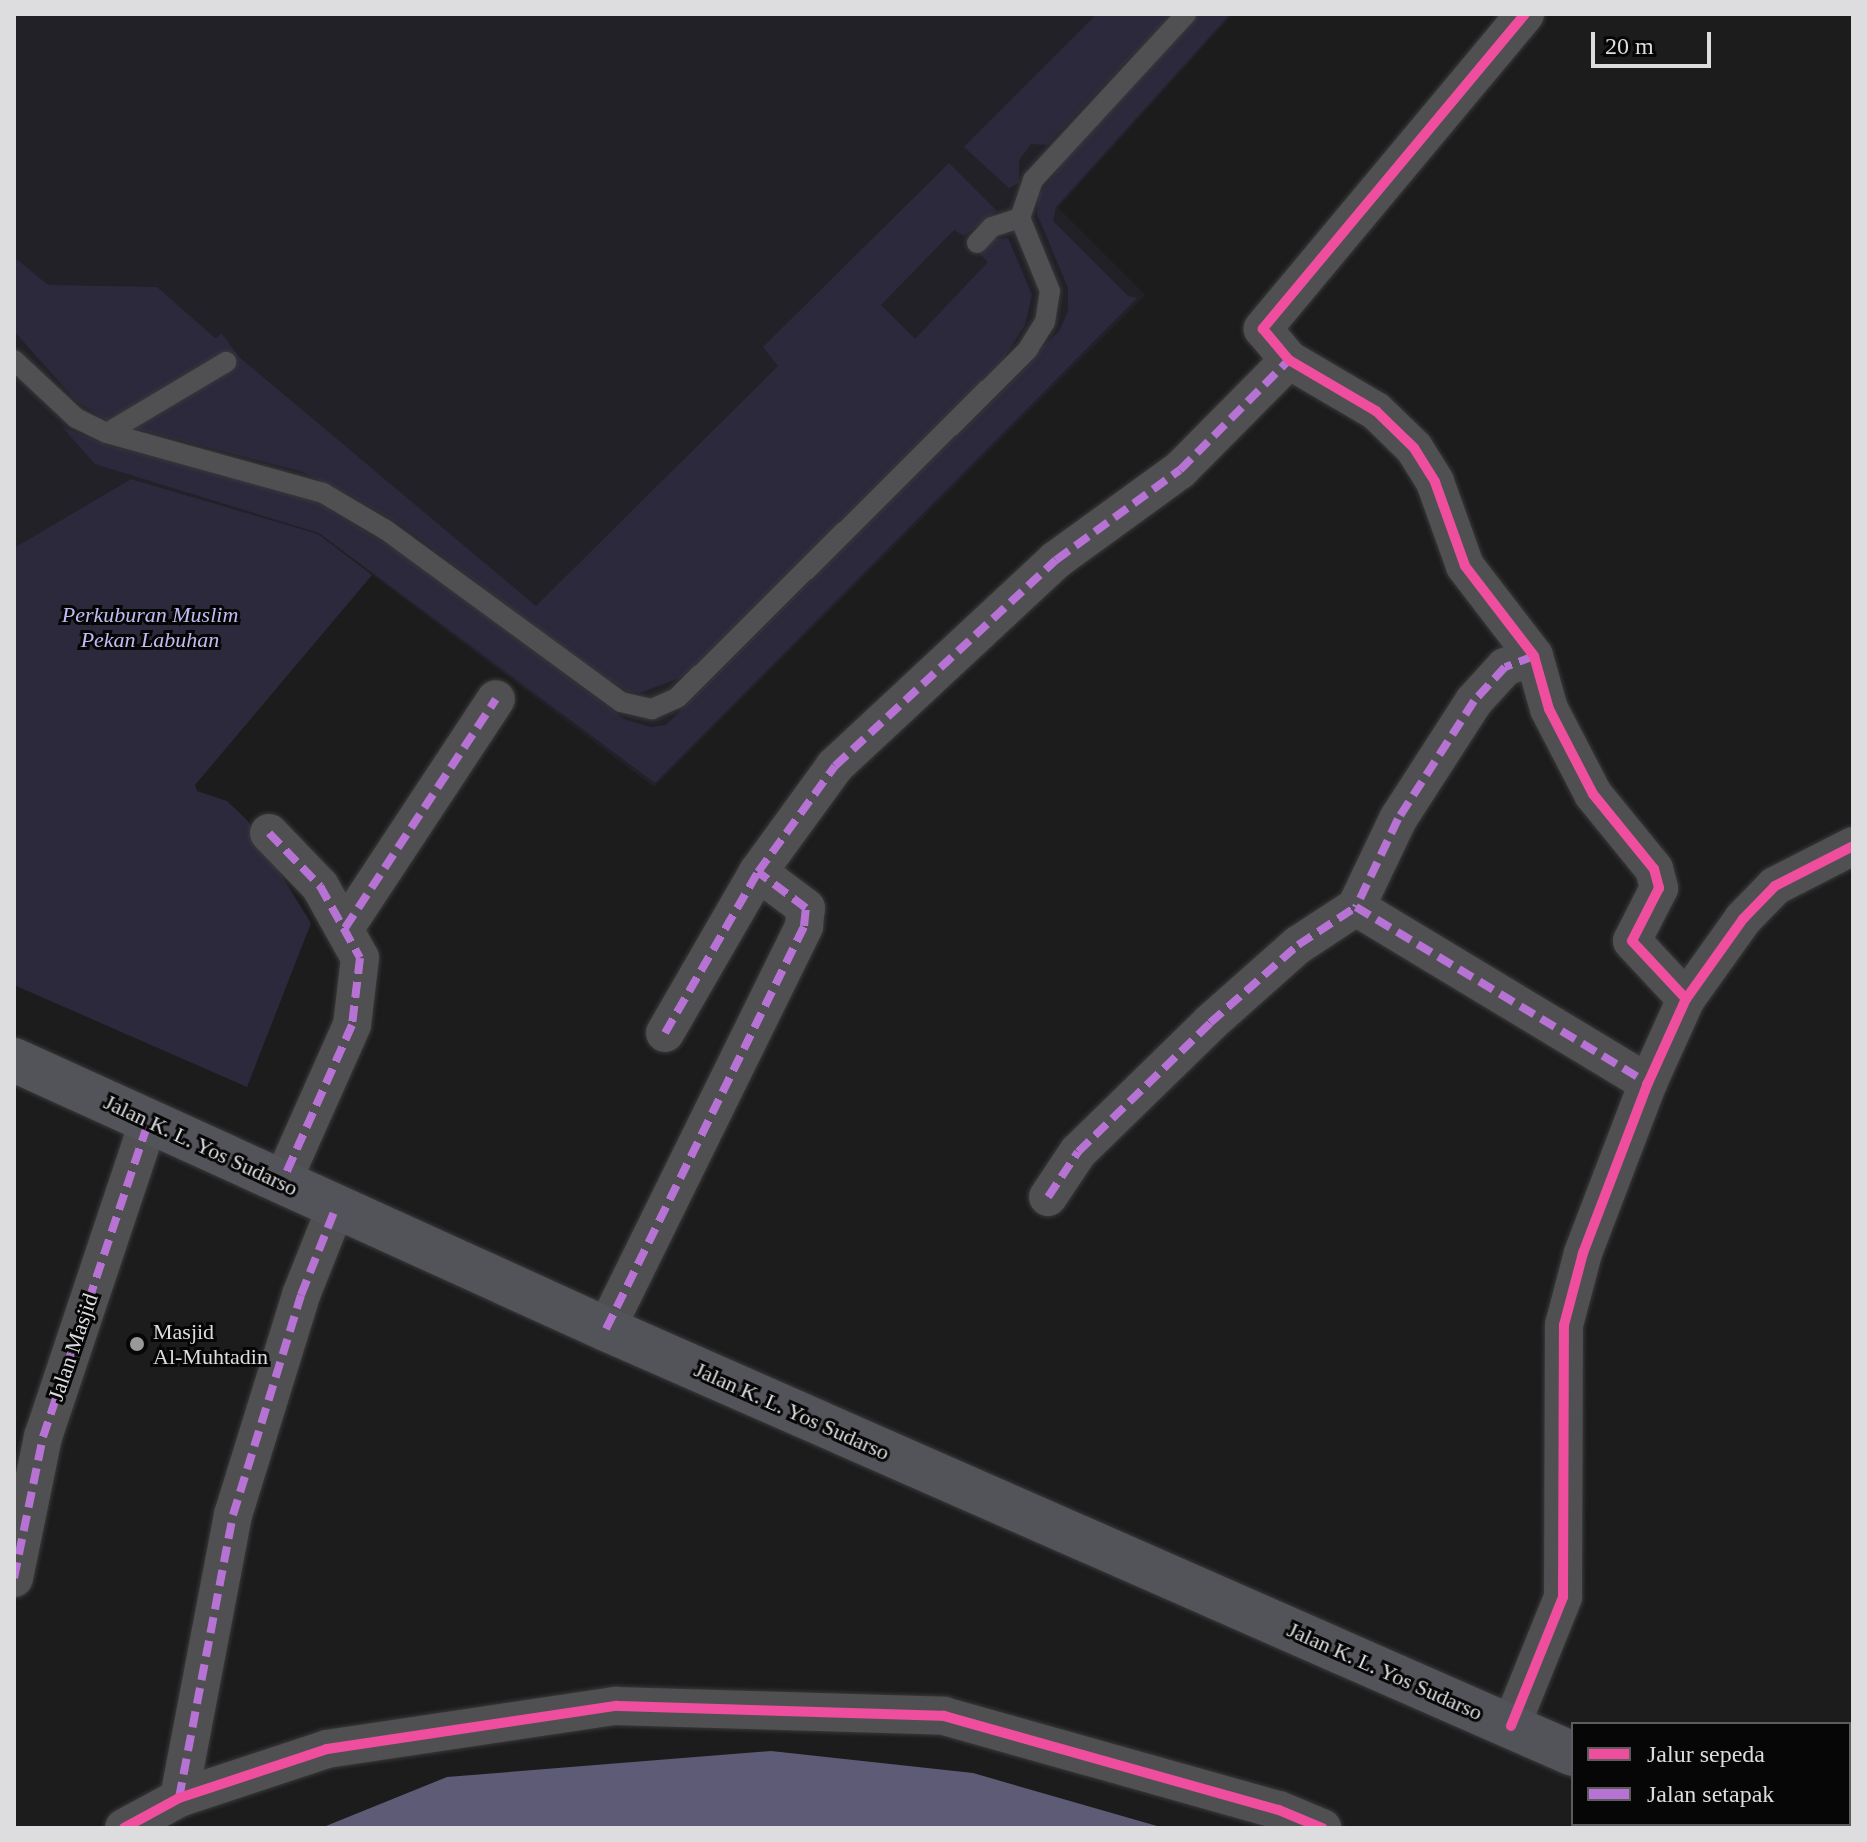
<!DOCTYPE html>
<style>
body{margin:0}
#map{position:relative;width:1867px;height:1842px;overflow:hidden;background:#1c1c1d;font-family:"Times New Roman",serif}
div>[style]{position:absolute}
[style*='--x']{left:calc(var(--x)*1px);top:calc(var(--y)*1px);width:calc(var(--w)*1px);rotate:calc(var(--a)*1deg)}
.built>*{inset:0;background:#222128}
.green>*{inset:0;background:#2c293c}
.water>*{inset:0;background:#5e5b76}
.roads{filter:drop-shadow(0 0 2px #39393a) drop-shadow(0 0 2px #39393a)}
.lane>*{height:20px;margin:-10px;padding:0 10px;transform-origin:10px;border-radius:10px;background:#505052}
.street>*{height:38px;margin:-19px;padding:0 19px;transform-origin:19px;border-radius:19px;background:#505052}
.highway>*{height:44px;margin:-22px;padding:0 22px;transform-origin:22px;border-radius:22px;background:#53535a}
.quiet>*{height:8px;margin-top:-4px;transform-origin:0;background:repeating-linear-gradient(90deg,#b673d3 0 16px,transparent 0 24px)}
.cycleway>*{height:10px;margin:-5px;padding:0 5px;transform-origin:5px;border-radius:5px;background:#ef4d9e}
.dots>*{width:22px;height:22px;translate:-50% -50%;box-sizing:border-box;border:4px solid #060607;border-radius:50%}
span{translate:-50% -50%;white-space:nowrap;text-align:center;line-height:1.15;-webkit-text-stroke:6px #060607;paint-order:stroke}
.park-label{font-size:22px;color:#c0bbf2;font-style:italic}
.street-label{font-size:22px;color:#dddddf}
.poi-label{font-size:22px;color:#dddddf}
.left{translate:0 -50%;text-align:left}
.frame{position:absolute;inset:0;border:16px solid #dddddf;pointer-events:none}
.legend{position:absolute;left:1571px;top:1722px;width:280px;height:104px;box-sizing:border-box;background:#060607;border:2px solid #5c5c5d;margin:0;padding:10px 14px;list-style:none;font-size:24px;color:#dddddf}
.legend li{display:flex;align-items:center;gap:16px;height:40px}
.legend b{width:40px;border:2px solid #5c5c5d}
.scale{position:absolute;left:1591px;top:32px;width:120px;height:36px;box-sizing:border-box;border:4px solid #dddddf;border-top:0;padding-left:10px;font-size:24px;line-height:28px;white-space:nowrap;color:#dddddf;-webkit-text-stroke:6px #060607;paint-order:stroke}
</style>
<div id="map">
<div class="built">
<div style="clip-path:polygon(14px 14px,1233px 14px,1058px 208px,1145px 295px,654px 787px,318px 534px,131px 479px,14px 548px)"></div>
</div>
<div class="green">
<div style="clip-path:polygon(1097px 14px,1172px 14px,1047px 145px,1031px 144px,1019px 160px,1019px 183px,1009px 188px,964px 147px)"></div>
<div style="clip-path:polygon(1199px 14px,1230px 14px,1056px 207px,1053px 221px,1128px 296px,1137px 298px,655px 783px,319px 533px,95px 464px,62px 427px,110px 446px,273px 486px,318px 503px,409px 558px,624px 719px,651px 727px,666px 725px,1059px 331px,1068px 311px,1068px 288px,1037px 214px,1038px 196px,1088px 129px)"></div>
<div style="clip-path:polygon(949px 163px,997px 211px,964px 236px,954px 230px,881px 305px,915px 339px,988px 262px,979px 253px,994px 239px,1008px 238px,1032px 295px,1025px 325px,999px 366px,687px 675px,640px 693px,627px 691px,573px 656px,403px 526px,350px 495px,300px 471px,110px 422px,77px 402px,14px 331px,14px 257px,48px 285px,157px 287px,215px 338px,222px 334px,239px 357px,536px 606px,778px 366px,763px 347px)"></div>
<div style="clip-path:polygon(131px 479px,318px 534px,372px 575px,195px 785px,197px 791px,227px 801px,247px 820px,311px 923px,247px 1087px,14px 985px,14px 548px)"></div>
</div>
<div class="water">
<div style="clip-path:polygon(771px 1751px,973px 1773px,1164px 1828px,321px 1828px,447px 1777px)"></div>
</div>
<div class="roads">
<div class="lane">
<div style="--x:977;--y:243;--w:22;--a:-47"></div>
<div style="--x:992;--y:227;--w:29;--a:-18"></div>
<div style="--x:14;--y:360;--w:85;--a:43.1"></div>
<div style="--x:76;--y:418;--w:34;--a:26"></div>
<div style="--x:107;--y:433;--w:224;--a:15.5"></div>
<div style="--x:323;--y:493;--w:73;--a:30.4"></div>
<div style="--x:386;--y:530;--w:291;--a:36.2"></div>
<div style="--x:621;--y:702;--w:32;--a:13"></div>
<div style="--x:652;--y:709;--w:27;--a:-24"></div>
<div style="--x:677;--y:698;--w:495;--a:-44.8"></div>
<div style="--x:1028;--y:349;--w:32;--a:-58"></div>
<div style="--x:1045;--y:322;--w:31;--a:-81"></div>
<div style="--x:1050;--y:291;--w:79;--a:-112.3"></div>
<div style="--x:1020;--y:218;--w:40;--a:-71.1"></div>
<div style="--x:1033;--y:180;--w:226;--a:-47.3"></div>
<div style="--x:107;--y:433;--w:139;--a:-30.8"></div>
</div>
<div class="street">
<div style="--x:1525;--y:14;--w:410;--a:129.8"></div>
<div style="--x:1263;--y:329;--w:40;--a:50"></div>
<div style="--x:1289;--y:360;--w:101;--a:30.4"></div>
<div style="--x:1376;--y:411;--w:53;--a:44.2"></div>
<div style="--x:1414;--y:448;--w:40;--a:58"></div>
<div style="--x:1435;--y:482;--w:89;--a:70.3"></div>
<div style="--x:1465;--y:566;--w:113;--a:52.5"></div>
<div style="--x:1534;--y:656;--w:55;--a:74.2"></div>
<div style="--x:1549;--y:709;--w:96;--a:62.6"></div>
<div style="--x:1593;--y:794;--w:97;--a:50.9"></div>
<div style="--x:1654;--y:869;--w:20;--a:75"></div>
<div style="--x:1659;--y:888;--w:59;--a:117"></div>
<div style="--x:1632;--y:941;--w:79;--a:47"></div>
<div style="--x:1534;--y:656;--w:31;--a:159"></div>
<div style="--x:1505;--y:667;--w:46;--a:132.4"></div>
<div style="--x:1474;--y:701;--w:140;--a:122.8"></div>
<div style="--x:1398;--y:819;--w:98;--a:115.5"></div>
<div style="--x:1356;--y:907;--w:341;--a:31.1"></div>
<div style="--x:269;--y:833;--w:74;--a:46.1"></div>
<div style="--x:320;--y:886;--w:82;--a:60.9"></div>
<div style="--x:360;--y:958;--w:67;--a:96.8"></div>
<div style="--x:352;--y:1025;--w:172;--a:114"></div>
<div style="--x:345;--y:928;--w:274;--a:-56.6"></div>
<div style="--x:665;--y:1033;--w:186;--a:-60"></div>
<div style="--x:758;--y:872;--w:131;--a:-54"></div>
<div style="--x:835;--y:766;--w:302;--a:-43"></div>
<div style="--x:1056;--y:560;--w:153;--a:-36"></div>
<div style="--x:1180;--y:470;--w:155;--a:-45.3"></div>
<div style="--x:1048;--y:1197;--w:54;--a:-56.3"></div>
<div style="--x:1078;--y:1152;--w:185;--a:-44.3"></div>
<div style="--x:1210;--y:1023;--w:118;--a:-41.6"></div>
<div style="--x:1298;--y:945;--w:69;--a:-33.2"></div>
<div style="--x:606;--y:1329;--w:449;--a:-63.8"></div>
<div style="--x:804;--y:926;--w:18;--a:-84"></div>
<div style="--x:806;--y:908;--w:60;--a:-143.1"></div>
<div style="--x:14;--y:1578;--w:144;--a:-78.4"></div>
<div style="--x:43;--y:1437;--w:333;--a:-71.5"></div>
<div style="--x:1511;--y:1726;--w:139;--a:-68"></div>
<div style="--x:1563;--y:1597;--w:272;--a:-89.8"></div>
<div style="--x:1564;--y:1325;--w:74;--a:-75.2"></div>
<div style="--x:1583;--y:1253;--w:182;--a:-69.1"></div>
<div style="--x:1648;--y:1083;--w:92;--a:-65.7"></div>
<div style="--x:1686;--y:999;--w:98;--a:-54.5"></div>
<div style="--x:1743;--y:919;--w:46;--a:-45.9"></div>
<div style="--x:1775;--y:886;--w:88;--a:-27.1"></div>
<div style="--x:179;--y:1798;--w:288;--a:-79.2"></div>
<div style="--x:233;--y:1515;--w:230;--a:-72.8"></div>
<div style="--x:301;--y:1295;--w:95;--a:-68.3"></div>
<div style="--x:124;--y:1828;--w:63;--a:-28.6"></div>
<div style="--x:179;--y:1798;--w:156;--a:-18.3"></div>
<div style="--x:327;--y:1749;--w:292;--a:-8.5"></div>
<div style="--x:616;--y:1706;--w:328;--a:1.7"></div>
<div style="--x:944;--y:1716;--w:348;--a:15.7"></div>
<div style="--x:1279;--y:1810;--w:47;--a:22.7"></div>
</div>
<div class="highway">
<div style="--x:14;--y:1060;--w:650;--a:24.44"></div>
<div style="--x:606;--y:1329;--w:1056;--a:23.73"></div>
<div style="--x:1729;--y:1824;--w:10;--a:24"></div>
</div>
</div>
<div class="quiet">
<div style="--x:1534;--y:656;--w:31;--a:159"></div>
<div style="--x:1505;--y:667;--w:46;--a:132.4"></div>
<div style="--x:1474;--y:701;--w:140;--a:122.8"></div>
<div style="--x:1398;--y:819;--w:98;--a:115.5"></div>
<div style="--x:1356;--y:907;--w:341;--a:31.1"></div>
<div style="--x:269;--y:833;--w:74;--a:46.1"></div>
<div style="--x:320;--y:886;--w:82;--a:60.9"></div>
<div style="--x:360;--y:958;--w:67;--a:96.8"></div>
<div style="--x:352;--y:1025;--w:172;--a:114"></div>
<div style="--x:345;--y:928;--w:274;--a:-56.6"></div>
<div style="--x:665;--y:1033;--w:186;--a:-60"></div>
<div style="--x:758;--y:872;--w:131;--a:-54"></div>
<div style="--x:835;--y:766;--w:302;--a:-43"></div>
<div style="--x:1056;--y:560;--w:153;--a:-36"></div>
<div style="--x:1180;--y:470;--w:155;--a:-45.3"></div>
<div style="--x:1048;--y:1197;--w:54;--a:-56.3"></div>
<div style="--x:1078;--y:1152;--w:185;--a:-44.3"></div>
<div style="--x:1210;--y:1023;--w:118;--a:-41.6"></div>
<div style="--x:1298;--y:945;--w:69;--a:-33.2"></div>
<div style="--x:606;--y:1329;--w:449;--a:-63.8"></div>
<div style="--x:804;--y:926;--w:18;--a:-84"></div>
<div style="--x:806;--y:908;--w:60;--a:-143.1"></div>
<div style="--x:14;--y:1578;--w:144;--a:-78.4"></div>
<div style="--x:43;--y:1437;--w:333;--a:-71.5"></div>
<div style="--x:179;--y:1798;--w:288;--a:-79.2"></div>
<div style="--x:233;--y:1515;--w:230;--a:-72.8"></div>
<div style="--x:301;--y:1295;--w:95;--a:-68.3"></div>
</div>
<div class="cycleway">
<div style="--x:1525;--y:14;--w:410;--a:129.8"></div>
<div style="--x:1263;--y:329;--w:40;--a:50"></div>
<div style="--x:1289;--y:360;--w:101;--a:30.4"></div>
<div style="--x:1376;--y:411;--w:53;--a:44.2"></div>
<div style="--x:1414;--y:448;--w:40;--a:58"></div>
<div style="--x:1435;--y:482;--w:89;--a:70.3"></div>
<div style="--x:1465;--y:566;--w:113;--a:52.5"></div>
<div style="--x:1534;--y:656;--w:55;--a:74.2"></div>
<div style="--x:1549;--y:709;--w:96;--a:62.6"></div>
<div style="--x:1593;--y:794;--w:97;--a:50.9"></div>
<div style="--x:1654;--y:869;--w:20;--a:75"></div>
<div style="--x:1659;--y:888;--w:59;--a:117"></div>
<div style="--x:1632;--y:941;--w:79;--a:47"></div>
<div style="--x:1511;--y:1726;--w:139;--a:-68"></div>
<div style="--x:1563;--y:1597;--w:272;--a:-89.8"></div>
<div style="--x:1564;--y:1325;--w:74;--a:-75.2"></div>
<div style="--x:1583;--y:1253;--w:182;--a:-69.1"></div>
<div style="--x:1648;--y:1083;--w:92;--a:-65.7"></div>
<div style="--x:1686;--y:999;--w:98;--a:-54.5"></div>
<div style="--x:1743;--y:919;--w:46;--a:-45.9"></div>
<div style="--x:1775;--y:886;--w:88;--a:-27.1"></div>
<div style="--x:124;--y:1828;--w:63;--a:-28.6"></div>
<div style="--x:179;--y:1798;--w:156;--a:-18.3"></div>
<div style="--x:327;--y:1749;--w:292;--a:-8.5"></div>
<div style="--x:616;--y:1706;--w:328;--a:1.7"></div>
<div style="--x:944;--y:1716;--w:348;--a:15.7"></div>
<div style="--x:1279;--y:1810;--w:47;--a:22.7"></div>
</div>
<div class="dots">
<div style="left:137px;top:1344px;background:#99999b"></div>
</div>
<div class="park-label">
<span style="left:150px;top:627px">Perkuburan Muslim<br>Pekan Labuhan</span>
</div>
<div class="street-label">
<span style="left:201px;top:1145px;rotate:25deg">Jalan K. L. Yos Sudarso</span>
<span style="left:73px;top:1347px;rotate:-71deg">Jalan Masjid</span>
<span style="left:792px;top:1411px;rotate:24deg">Jalan K. L. Yos Sudarso</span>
<span style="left:1385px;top:1671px;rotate:24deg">Jalan K. L. Yos Sudarso</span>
</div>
<div class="poi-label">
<span class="left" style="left:153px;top:1344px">Masjid<br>Al-Muhtadin</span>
</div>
<div class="frame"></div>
<ul class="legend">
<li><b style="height:10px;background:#ef4d9e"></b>Jalur sepeda</li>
<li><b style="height:10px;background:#b673d3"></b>Jalan setapak</li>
</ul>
<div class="scale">20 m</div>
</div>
